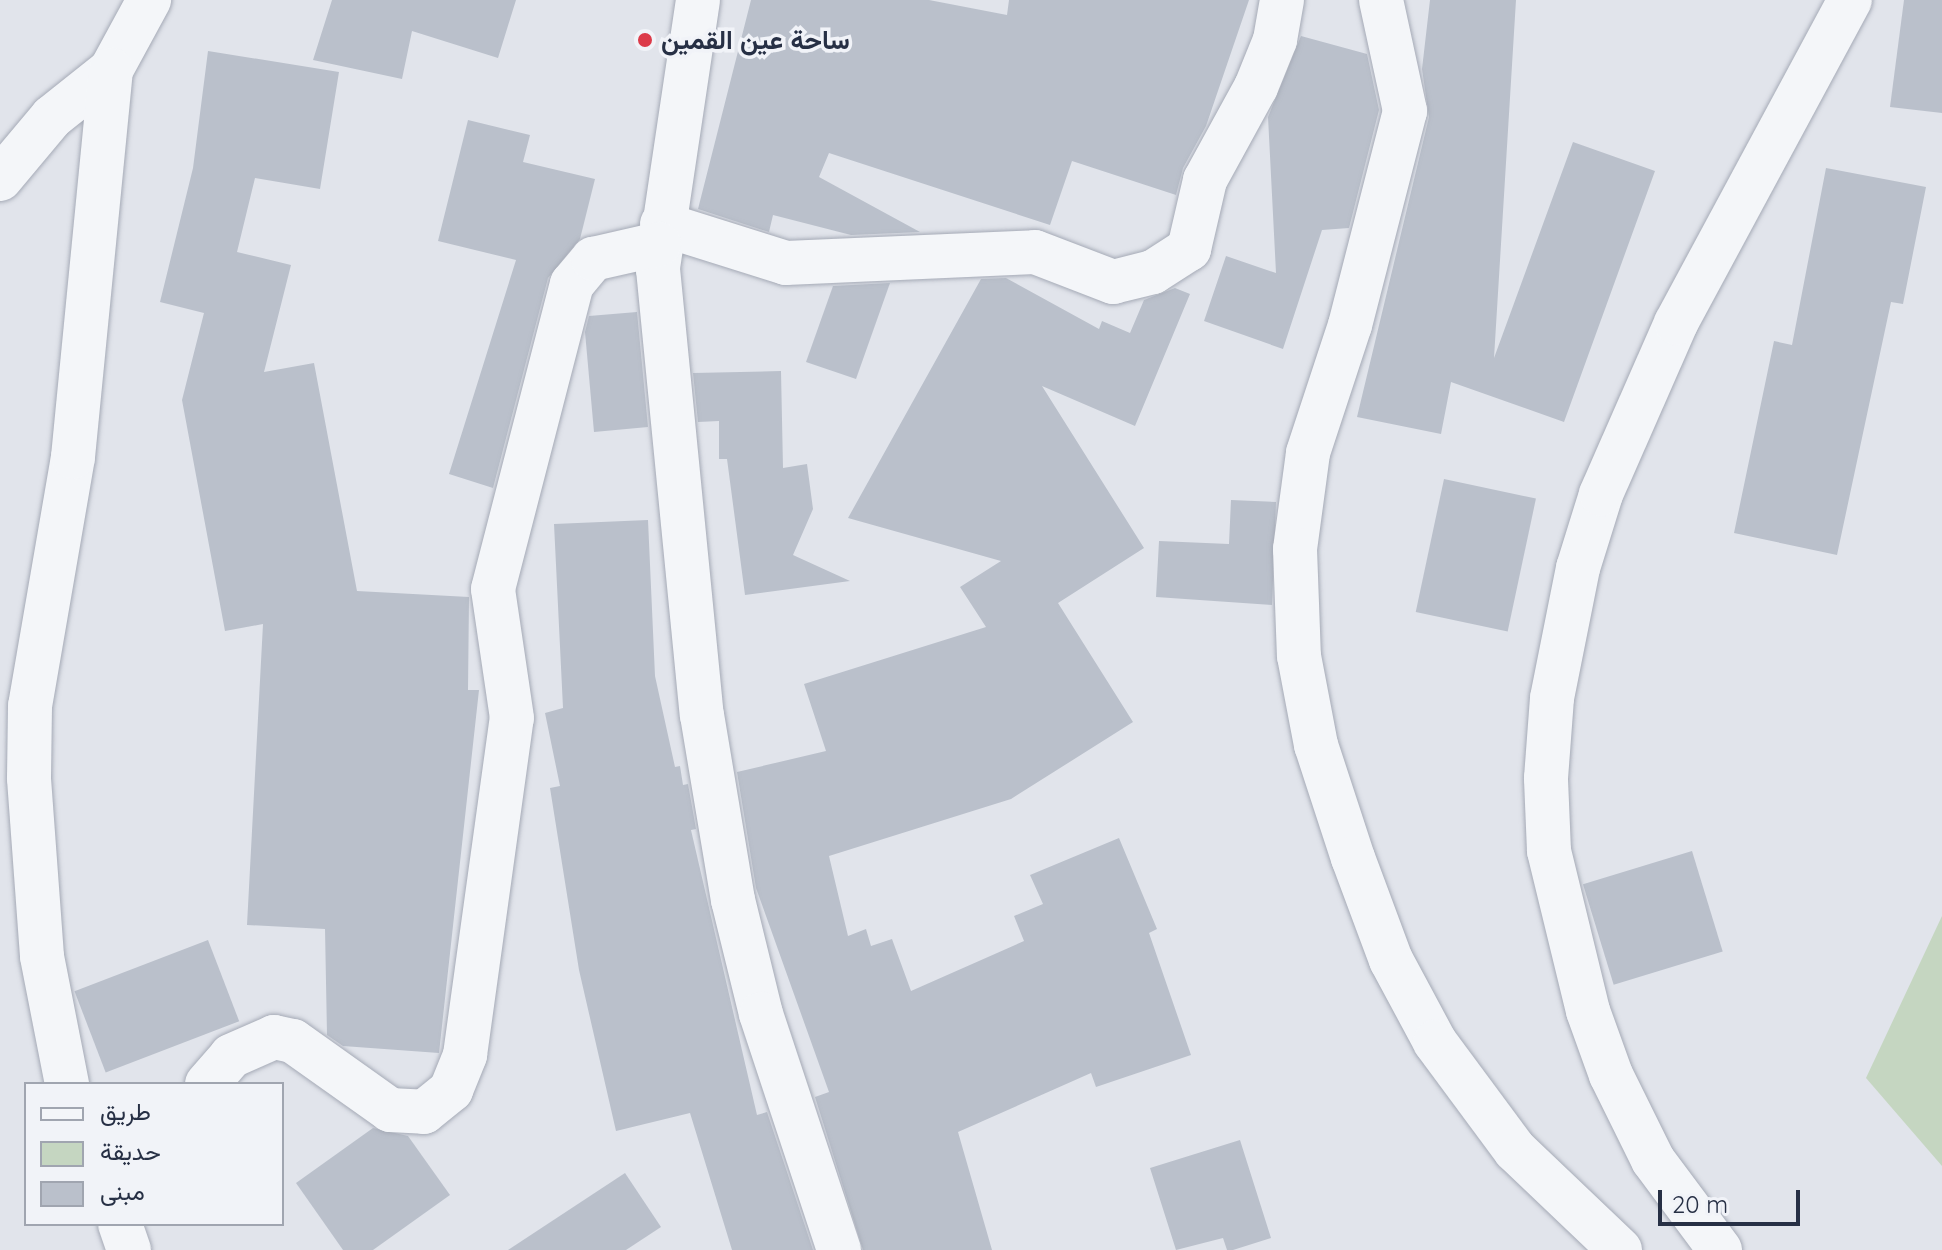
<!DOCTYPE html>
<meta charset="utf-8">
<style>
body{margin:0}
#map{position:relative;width:1942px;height:1250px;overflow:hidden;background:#e1e4eb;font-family:Quicksand,Vazirmatn,sans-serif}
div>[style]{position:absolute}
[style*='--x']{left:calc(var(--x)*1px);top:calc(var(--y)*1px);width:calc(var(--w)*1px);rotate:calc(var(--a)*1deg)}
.green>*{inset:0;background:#c5d6c1}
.building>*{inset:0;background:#bac0cb;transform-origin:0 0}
.roads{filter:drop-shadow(0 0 2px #a5aab6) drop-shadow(0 0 2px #a5aab6)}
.minor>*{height:44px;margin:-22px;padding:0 22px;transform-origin:22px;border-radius:22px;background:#f4f6f9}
.dots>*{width:22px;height:22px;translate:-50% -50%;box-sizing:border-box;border:4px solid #f1f3f8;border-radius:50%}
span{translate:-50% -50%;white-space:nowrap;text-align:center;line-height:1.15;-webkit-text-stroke:7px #f1f3f8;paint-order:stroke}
.poi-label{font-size:26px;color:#273045;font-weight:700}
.left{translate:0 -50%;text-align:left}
.legend{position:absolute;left:24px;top:1082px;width:260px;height:144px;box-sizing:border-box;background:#f1f3f8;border:2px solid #a0a5b0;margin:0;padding:10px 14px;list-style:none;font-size:24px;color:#273045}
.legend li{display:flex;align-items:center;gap:16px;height:40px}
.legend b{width:40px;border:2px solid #a0a5b0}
.scale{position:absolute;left:1658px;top:1190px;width:142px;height:36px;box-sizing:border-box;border:4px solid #273045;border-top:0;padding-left:10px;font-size:24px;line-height:28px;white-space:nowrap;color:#273045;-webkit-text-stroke:6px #f1f3f8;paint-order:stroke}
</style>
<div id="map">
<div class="green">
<div style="clip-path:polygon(1942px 916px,1942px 1166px,1866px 1078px)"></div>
</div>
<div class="building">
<div style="clip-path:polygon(332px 0,516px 0,498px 58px,412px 31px,402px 79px,313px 60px)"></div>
<div style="clip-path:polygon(751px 0,929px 0,1007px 15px,1009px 0,1249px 0,1206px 126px,1183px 168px,1176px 195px,1072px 161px,1050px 225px,829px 153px,819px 177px,920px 232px,851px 235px,773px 215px,769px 232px,698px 209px)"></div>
<div style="clip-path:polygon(1430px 0,1516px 0,1494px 358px,1573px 142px,1655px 171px,1564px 422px,1451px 382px,1441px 434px,1357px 417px,1429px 117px,1422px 69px)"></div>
<div style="clip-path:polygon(1904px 0,1942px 0,1942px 113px,1890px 107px)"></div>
<div style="clip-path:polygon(1301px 36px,1367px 54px,1379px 110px,1349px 228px,1322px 230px,1283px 349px,1204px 321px,1226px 256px,1276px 273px,1268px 117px)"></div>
<div style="clip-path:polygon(208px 51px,339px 72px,320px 189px,255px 178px,237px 252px,291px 265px,264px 372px,314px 363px,357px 591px,469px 597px,468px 690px,479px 690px,439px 1053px,343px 1046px,327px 1035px,325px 929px,247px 925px,263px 624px,225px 631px,182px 400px,204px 313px,160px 302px,193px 168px)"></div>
<div style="clip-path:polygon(468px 120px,530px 135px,523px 162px,595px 179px,580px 239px,548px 278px,493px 488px,449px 474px,516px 260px,438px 241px)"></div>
<div style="clip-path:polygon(1826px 168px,1926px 187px,1903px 304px,1891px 302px,1837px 555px,1734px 533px,1774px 341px,1792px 345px)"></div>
<div style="clip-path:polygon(1006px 278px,1099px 329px,1102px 321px,1130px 333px,1144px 300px,1175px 288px,1190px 294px,1135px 426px,1042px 386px,1144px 548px,1058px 603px,1133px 722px,1011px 799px,829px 856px,848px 936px,866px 929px,871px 946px,892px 939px,911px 991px,1024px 941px,1014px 916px,1043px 904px,1030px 875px,1119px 838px,1157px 929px,1149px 933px,1191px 1055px,1096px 1087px,1091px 1073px,958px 1132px,992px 1250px,863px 1250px,815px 1097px,829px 1092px,756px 888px,737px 772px,826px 751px,804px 684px,986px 627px,960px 587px,1001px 561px,848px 518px,981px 279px)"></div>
<div style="clip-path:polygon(890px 283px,856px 379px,806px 362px,833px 286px)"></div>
<div style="clip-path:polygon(637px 312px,648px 427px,594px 432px,585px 332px,589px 316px)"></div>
<div style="clip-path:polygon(781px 371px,783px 468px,807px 464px,813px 509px,793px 555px,850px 581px,745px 595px,727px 459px,719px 459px,719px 421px,698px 422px,693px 373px)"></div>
<div style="left:1444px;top:479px;width:94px;height:136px;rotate:12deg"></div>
<div style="clip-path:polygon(1231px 500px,1276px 502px,1272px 605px,1156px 597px,1159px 541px,1229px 544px)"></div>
<div style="clip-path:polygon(648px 520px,655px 676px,675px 767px,680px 766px,683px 785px,688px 784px,696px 829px,691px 830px,757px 1115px,767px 1112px,813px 1250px,732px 1250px,690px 1113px,616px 1131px,579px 970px,550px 788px,560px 786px,545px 713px,563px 708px,554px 524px)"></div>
<div style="left:1692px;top:851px;width:105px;height:114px;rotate:73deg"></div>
<div style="left:208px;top:940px;width:87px;height:143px;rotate:69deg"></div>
<div style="clip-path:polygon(373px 1128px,408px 1136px,450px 1195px,373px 1250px,343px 1250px,296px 1183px)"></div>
<div style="clip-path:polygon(1240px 1140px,1271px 1238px,1233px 1250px,1227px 1250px,1223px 1238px,1176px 1250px,1150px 1168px)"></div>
<div style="clip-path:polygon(625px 1173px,661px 1227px,626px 1250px,508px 1250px)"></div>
</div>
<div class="roads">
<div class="minor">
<div style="--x:698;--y:0;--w:272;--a:98.5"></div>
<div style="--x:658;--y:269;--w:448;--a:84.4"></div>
<div style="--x:702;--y:715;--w:188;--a:80.5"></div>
<div style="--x:733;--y:900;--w:117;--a:76.2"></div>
<div style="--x:761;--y:1014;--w:249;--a:71.7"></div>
<div style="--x:1381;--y:0;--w:114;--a:77.8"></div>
<div style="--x:1405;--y:111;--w:221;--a:104.4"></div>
<div style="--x:1350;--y:325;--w:135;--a:108.2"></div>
<div style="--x:1308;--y:453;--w:97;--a:97.7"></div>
<div style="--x:1295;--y:549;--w:107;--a:87.9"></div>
<div style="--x:1299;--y:656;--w:91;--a:79.2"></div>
<div style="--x:1316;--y:745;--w:119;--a:71.9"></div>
<div style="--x:1353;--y:858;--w:109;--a:69.6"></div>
<div style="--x:1391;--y:960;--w:93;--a:61.8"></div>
<div style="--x:1435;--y:1042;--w:134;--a:53.5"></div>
<div style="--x:1515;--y:1150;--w:145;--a:43.6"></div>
<div style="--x:0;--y:179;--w:81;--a:-50"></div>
<div style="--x:52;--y:117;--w:75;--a:-38.5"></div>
<div style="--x:111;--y:70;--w:80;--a:-61.5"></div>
<div style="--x:662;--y:224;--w:130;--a:17.5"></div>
<div style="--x:786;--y:263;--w:249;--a:-2.5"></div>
<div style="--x:1035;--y:252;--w:84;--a:21"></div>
<div style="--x:1113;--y:282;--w:41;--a:-14"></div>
<div style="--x:1153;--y:272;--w:43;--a:-32.6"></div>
<div style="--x:1189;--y:249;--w:71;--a:-76.9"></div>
<div style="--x:1205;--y:180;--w:106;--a:-61.3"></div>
<div style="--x:1256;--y:87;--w:51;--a:-68"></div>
<div style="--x:1275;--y:40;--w:41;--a:-80.1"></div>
<div style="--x:67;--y:1084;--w:130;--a:-101.1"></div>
<div style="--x:42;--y:956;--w:178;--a:-94.2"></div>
<div style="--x:29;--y:778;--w:72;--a:-89.2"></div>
<div style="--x:30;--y:706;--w:253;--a:-80.2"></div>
<div style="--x:73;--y:457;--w:389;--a:-84.4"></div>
<div style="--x:207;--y:1084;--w:37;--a:-49"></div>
<div style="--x:231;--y:1056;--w:47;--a:-23.8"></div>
<div style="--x:274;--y:1037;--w:19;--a:12"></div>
<div style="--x:293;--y:1041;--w:119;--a:35.4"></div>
<div style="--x:390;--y:1110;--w:34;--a:3"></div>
<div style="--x:424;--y:1112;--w:35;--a:-39"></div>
<div style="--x:451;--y:1090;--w:38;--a:-68"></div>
<div style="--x:465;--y:1055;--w:340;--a:-82.1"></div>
<div style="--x:512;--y:718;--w:130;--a:-98.4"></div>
<div style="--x:493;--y:589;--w:315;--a:-75.5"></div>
<div style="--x:572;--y:284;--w:33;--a:-50"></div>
<div style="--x:593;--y:259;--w:68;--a:-12.8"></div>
<div style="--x:120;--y:1224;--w:28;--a:71"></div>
<div style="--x:1720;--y:1250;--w:112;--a:-126.7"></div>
<div style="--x:1653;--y:1160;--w:95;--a:-116.3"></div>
<div style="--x:1611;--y:1075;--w:68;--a:-109.8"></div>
<div style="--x:1588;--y:1011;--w:165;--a:-103.7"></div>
<div style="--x:1549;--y:851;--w:73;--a:-92.4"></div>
<div style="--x:1546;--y:778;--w:80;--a:-85.7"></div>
<div style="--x:1552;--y:698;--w:133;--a:-78.7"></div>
<div style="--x:1578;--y:568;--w:77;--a:-72.7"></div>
<div style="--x:1601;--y:494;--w:187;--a:-66.3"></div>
<div style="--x:1676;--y:323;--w:367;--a:-61.7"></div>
</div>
</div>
<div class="dots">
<div style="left:645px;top:40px;background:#dc3a49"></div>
</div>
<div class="poi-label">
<span class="left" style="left:661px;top:40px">ساحة عين القمين</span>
</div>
<ul class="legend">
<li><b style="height:10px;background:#f4f6f9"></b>طريق</li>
<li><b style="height:22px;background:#c5d6c1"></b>حديقة</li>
<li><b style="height:22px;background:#bac0cb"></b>مبنى</li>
</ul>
<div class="scale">20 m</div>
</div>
